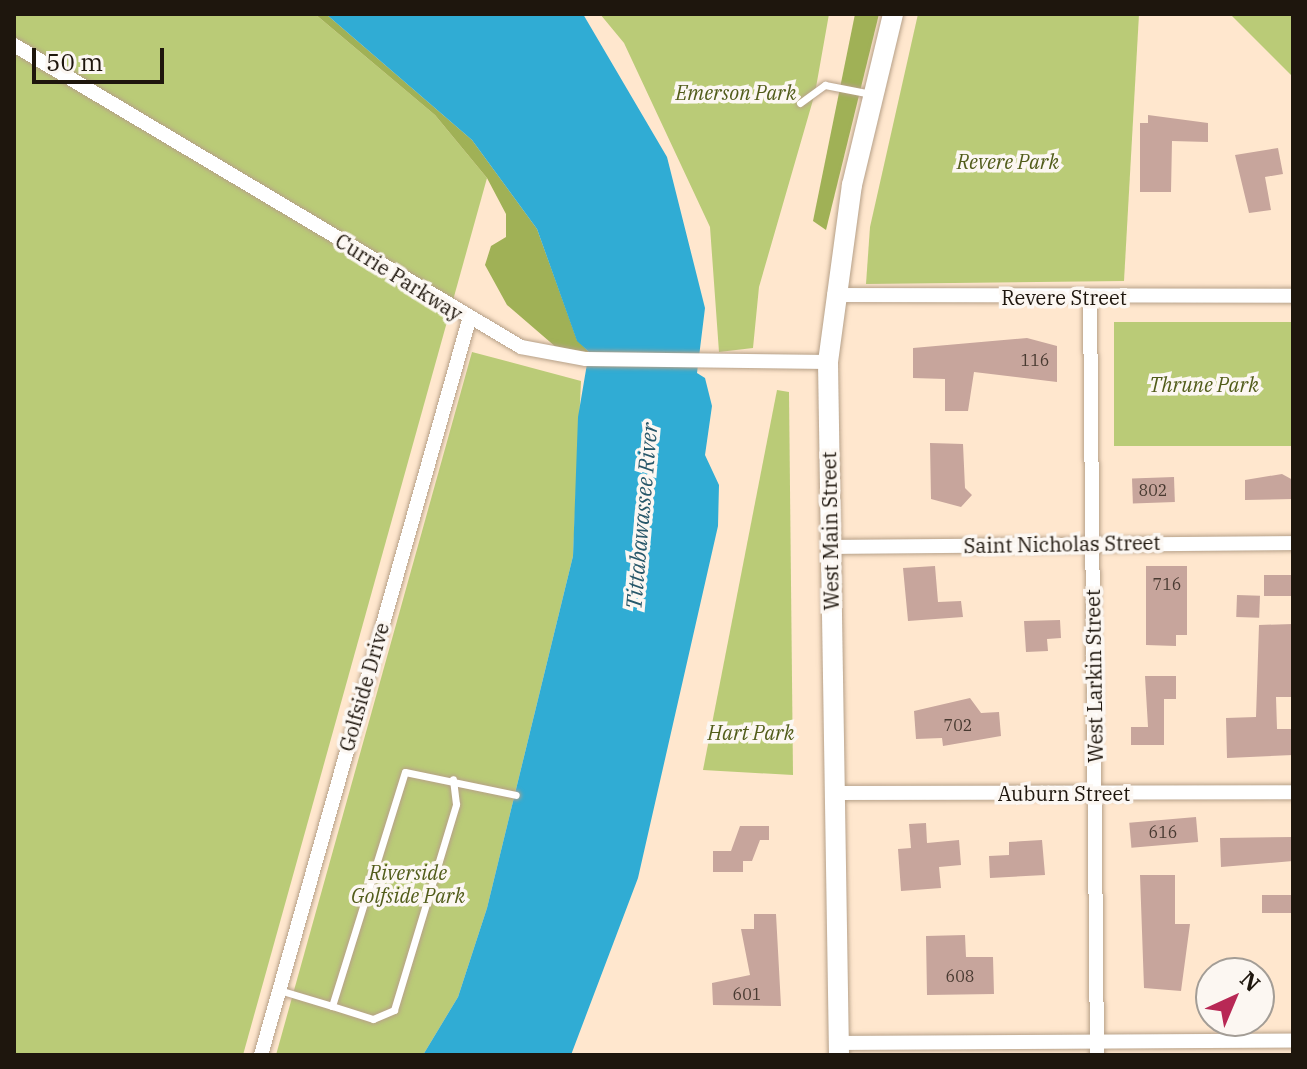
<!DOCTYPE html>
<style>
body{margin:0}
#map{position:relative;width:1307px;height:1069px;overflow:hidden;background:#ffe7ce;font-family:"IBM Plex Serif",serif}
div>[style]{position:absolute}
[style*='--x']{left:calc(var(--x)*1px);top:calc(var(--y)*1px);width:calc(var(--w)*1px);rotate:calc(var(--a)*1deg)}
.green>*{inset:0;background:#bacb77;transform-origin:0 0}
.forest>*{inset:0;background:#a0b156}
.water>*{inset:0;background:#30acd4}
.building>*{inset:0;background:#c7a59c;transform-origin:0 0}
.roads{filter:drop-shadow(0 0 2px #b6a088) drop-shadow(0 0 2px #b6a088)}
.lane>*{height:7px;margin:-3.5px;padding:0 3.5px;transform-origin:3.5px;border-radius:3.5px;background:#fff}
.street>*{height:14px;margin:-7px;padding:0 7px;transform-origin:7px;border-radius:7px;background:#fff}
.secondary>*{height:20px;margin:-10px;padding:0 10px;transform-origin:10px;border-radius:10px;background:#fff}
span{translate:-50% -50%;white-space:nowrap;text-align:center;line-height:1.15;-webkit-text-stroke:7px #fcf7f2;paint-order:stroke}
.number-label{font-size:16px;color:#483a31}
.number-label span{-webkit-text-stroke-width:0}
.park-label{font-size:20px;color:#515c1a;font-style:italic}
.street-label{font-size:20px;color:#1e160d}
.water-label{font-size:22px;color:#275769;font-style:italic}
.frame{position:absolute;inset:0;border:16px solid #1e160d;pointer-events:none}
.north{position:absolute;left:1195px;top:957px;width:80px;height:80px;box-sizing:border-box;background:#fcf7f2;border:2px solid #a39d96;border-radius:50%;rotate:44deg;font-size:22px;font-weight:700;line-height:32px;text-align:center;color:#1e160d}
.north::after{content:'';display:block;margin:auto;width:28px;height:36px;background:#b82855;clip-path:polygon(50% 0,100% 100%,50% 72%,0 100%)}
.scale{position:absolute;left:32px;top:48px;width:132px;height:36px;box-sizing:border-box;border:4px solid #1e160d;border-top:0;padding-left:10px;font-size:24px;line-height:28px;white-space:nowrap;color:#1e160d;-webkit-text-stroke:6px #fcf7f2;paint-order:stroke}
</style>
<div id="map">
<div class="green">
<div style="clip-path:polygon(14px 14px,315px 14px,435px 115px,487px 178px,243px 1055px,14px 1055px)"></div>
<div style="clip-path:polygon(600px 14px,829px 14px,815px 93px,759px 287px,753px 348px,719px 352px,710px 227px,624px 43px)"></div>
<div style="clip-path:polygon(918px 14px,1139px 14px,1124px 281px,866px 284px,870px 227px)"></div>
<div style="clip-path:polygon(1230px 14px,1293px 14px,1293px 77px)"></div>
<div style="left:1114px;top:322px;width:179px;height:124px"></div>
<div style="clip-path:polygon(472px 352px,581px 381px,573px 556px,487px 908px,458px 997px,423px 1055px,276px 1055px)"></div>
<div style="clip-path:polygon(777px 390px,789px 392px,793px 775px,703px 770px)"></div>
</div>
<div class="forest">
<div style="clip-path:polygon(315px 14px,326px 14px,472px 140px,537px 229px,577px 340px,589px 352px,557px 348px,507px 305px,485px 265px,491px 246px,506px 237px,506px 214px,487px 178px,435px 115px)"></div>
<div style="clip-path:polygon(855px 14px,879px 14px,826px 230px,813px 221px)"></div>
</div>
<div class="water">
<div style="clip-path:polygon(326px 14px,583px 14px,667px 157px,705px 308px,697px 373px,705px 378px,712px 406px,705px 455px,719px 485px,718px 526px,638px 878px,571px 1055px,423px 1055px,458px 997px,487px 908px,573px 556px,578px 417px,589px 352px,577px 341px,537px 229px,472px 140px)"></div>
</div>
<div class="building">
<div style="clip-path:polygon(1148px 115px,1208px 123px,1208px 142px,1172px 141px,1171px 192px,1140px 192px,1140px 123px,1148px 123px)"></div>
<div style="clip-path:polygon(1278px 148px,1283px 174px,1265px 177px,1271px 210px,1249px 213px,1235px 155px)"></div>
<div style="clip-path:polygon(1027px 338px,1057px 346px,1057px 382px,974px 372px,968px 411px,945px 411px,945px 379px,913px 378px,913px 348px)"></div>
<div style="clip-path:polygon(930px 443px,963px 444px,965px 488px,972px 495px,961px 507px,931px 499px)"></div>
<div style="clip-path:polygon(1282px 474px,1293px 480px,1293px 499px,1245px 500px,1245px 480px)"></div>
<div style="left:1174px;top:477px;width:25px;height:42px;rotate:88deg"></div>
<div style="clip-path:polygon(935px 566px,938px 602px,961px 601px,963px 617px,908px 621px,903px 568px)"></div>
<div style="clip-path:polygon(1146px 566px,1187px 566px,1187px 635px,1176px 635px,1176px 646px,1146px 645px)"></div>
<div style="left:1264px;top:575px;width:29px;height:21px"></div>
<div style="left:1237px;top:595px;width:23px;height:22px;rotate:2deg"></div>
<div style="clip-path:polygon(1060px 620px,1061px 638px,1047px 639px,1048px 651px,1026px 652px,1024px 621px)"></div>
<div style="clip-path:polygon(1293px 624px,1293px 697px,1276px 697px,1277px 729px,1293px 729px,1293px 755px,1227px 758px,1226px 718px,1256px 717px,1259px 625px)"></div>
<div style="clip-path:polygon(1145px 676px,1176px 676px,1176px 699px,1164px 699px,1164px 745px,1131px 745px,1131px 727px,1148px 727px)"></div>
<div style="clip-path:polygon(970px 698px,981px 713px,999px 712px,1001px 736px,943px 746px,942px 738px,916px 739px,914px 711px)"></div>
<div style="left:1196px;top:817px;width:25px;height:67px;rotate:85deg"></div>
<div style="clip-path:polygon(926px 823px,927px 843px,959px 840px,961px 865px,939px 867px,941px 888px,901px 891px,898px 849px,911px 848px,909px 824px)"></div>
<div style="clip-path:polygon(740px 826px,769px 826px,769px 840px,760px 840px,752px 861px,743px 861px,743px 872px,713px 872px,713px 851px,731px 851px)"></div>
<div style="clip-path:polygon(1293px 837px,1293px 861px,1221px 867px,1220px 838px)"></div>
<div style="clip-path:polygon(1042px 840px,1045px 875px,990px 878px,989px 856px,1009px 855px,1009px 842px)"></div>
<div style="clip-path:polygon(1140px 875px,1175px 875px,1175px 924px,1190px 924px,1181px 991px,1144px 988px)"></div>
<div style="left:1262px;top:895px;width:31px;height:18px"></div>
<div style="clip-path:polygon(754px 914px,776px 914px,781px 1006px,713px 1005px,712px 983px,750px 975px,741px 929px,754px 929px)"></div>
<div style="clip-path:polygon(965px 935px,966px 957px,993px 957px,994px 994px,927px 995px,926px 936px)"></div>
</div>
<div class="roads">
<div class="lane">
<div style="--x:800;--y:103;--w:31;--a:-36"></div>
<div style="--x:825;--y:85;--w:47;--a:11.1"></div>
<div style="--x:279;--y:990;--w:55;--a:16.8"></div>
<div style="--x:332;--y:1006;--w:245;--a:-72.7"></div>
<div style="--x:405;--y:772;--w:113;--a:11.7"></div>
<div style="--x:332;--y:1006;--w:43;--a:17.6"></div>
<div style="--x:373;--y:1019;--w:23;--a:-23"></div>
<div style="--x:394;--y:1010;--w:215;--a:-73.2"></div>
<div style="--x:456;--y:804;--w:25;--a:-97"></div>
</div>
<div class="street">
<div style="--x:14;--y:45;--w:590;--a:30.78"></div>
<div style="--x:521;--y:347;--w:66;--a:10.5"></div>
<div style="--x:586;--y:359;--w:242;--a:0.7"></div>
<div style="--x:834;--y:295;--w:459;--a:0.1"></div>
<div style="--x:1090;--y:298;--w:757;--a:89.47"></div>
<div style="--x:831;--y:547;--w:462;--a:-0.5"></div>
<div style="--x:835;--y:793;--w:458;--a:-0.1"></div>
<div style="--x:839;--y:1043;--w:454;--a:-0.3"></div>
<div style="--x:261;--y:1055;--w:764;--a:-74.2"></div>
</div>
<div class="secondary">
<div style="--x:839;--y:1055;--w:693;--a:-90.91"></div>
<div style="--x:828;--y:362;--w:179;--a:-82.3"></div>
<div style="--x:852;--y:185;--w:176;--a:-76.5"></div>
</div>
</div>
<div class="number-label">
<span style="left:1035px;top:360px">116</span>
<span style="left:1153px;top:490px">802</span>
<span style="left:1167px;top:584px">716</span>
<span style="left:958px;top:725px">702</span>
<span style="left:1163px;top:832px">616</span>
<span style="left:960px;top:976px">608</span>
<span style="left:747px;top:994px">601</span>
</div>
<div class="park-label">
<span style="left:736px;top:92px">Emerson Park</span>
<span style="left:1008px;top:161px">Revere Park</span>
<span style="left:1204px;top:384px">Thrune Park</span>
<span style="left:751px;top:732px">Hart Park</span>
<span style="left:408px;top:884px">Riverside<br>Golfside Park</span>
</div>
<div class="street-label">
<span style="left:399px;top:277px;rotate:32deg">Currie Parkway</span>
<span style="left:1064px;top:297px">Revere Street</span>
<span style="left:830px;top:531px;rotate:-91deg">West Main Street</span>
<span style="left:1062px;top:544px;rotate:-1deg">Saint Nicholas Street</span>
<span style="left:1094px;top:676px;rotate:-91deg">West Larkin Street</span>
<span style="left:364px;top:687px;rotate:-74deg">Golfside Drive</span>
<span style="left:1064px;top:793px">Auburn Street</span>
</div>
<div class="water-label">
<span style="left:641px;top:516px;rotate:-85deg">Tittabawassee River</span>
</div>
<div class="frame"></div>
<div class="north">N</div>
<div class="scale">50 m</div>
</div>
